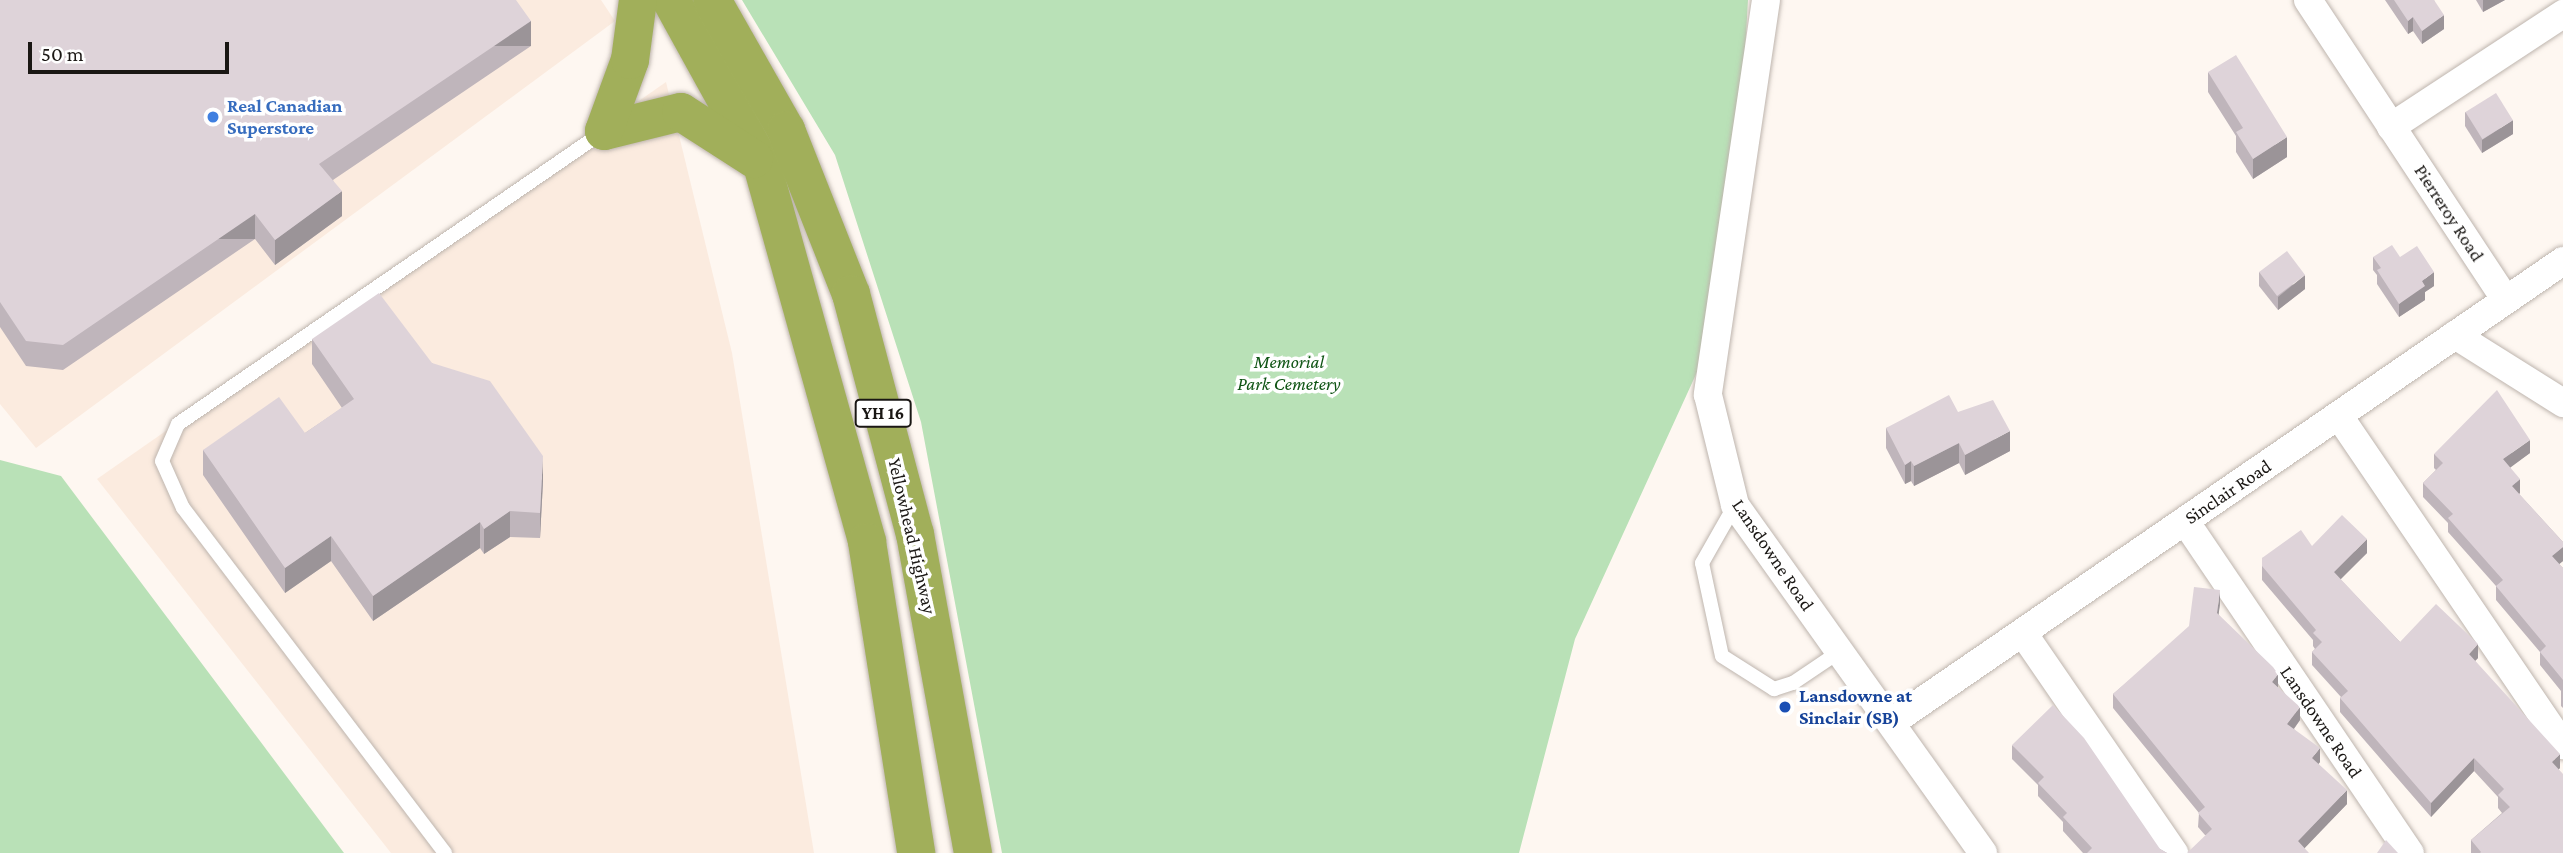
<!DOCTYPE html>
<style>
body{margin:0}
#map{position:relative;width:2563px;height:853px;overflow:hidden;background:#fef7f1;font-family:"Crimson Pro",serif}
div>[style]{position:absolute}
[style*='--x']{left:calc(var(--x)*1px);top:calc(var(--y)*1px);width:calc(var(--w)*1px);rotate:calc(var(--a)*1deg)}
.built>*{inset:0;background:#fbebdf}
.green>*{inset:0;background:#b9e1b7}
.roads{filter:drop-shadow(0 0 2px #beb5ae) drop-shadow(0 0 2px #beb5ae)}
.lane>*{height:14px;margin:-7px;padding:0 7px;transform-origin:7px;border-radius:7px;background:#fff}
.street>*{height:28px;margin:-14px;padding:0 14px;transform-origin:14px;border-radius:14px;background:#fff}
.highway>*{height:38px;margin:-19px;padding:0 19px;transform-origin:19px;border-radius:19px;background:#a1af5a}
.wall>*{inset:0;background:#bfb5bb}
.shaded-wall>*{inset:0;background:#9b9498;transform-origin:0 0}
.building>*{inset:0;background:#ded3d9;transform-origin:0 0}
.dots>*{width:19px;height:19px;translate:-50% -50%;box-sizing:border-box;border:4px solid #fff;border-radius:50%}
span{translate:-50% -50%;white-space:nowrap;text-align:center;line-height:1.15;-webkit-text-stroke:7px #fff;paint-order:stroke}
.shield-label span{padding:2px 5px;background:#fff;border:2px solid;border-radius:5px;-webkit-text-stroke-width:0}
.shield-label{font-size:18px;color:#1a1714;font-weight:700}
.shop-label{font-size:19px;color:#366cbe;font-weight:700}
.left{translate:0 -50%;text-align:left}
.street-label{font-size:19px;color:#1a1714}
.park-label{font-size:19px;color:#0f5414;font-style:italic}
.transit-label{font-size:19px;color:#164399;font-weight:700}
.scale{position:absolute;left:28px;top:42px;width:201px;height:32px;box-sizing:border-box;border:4px solid #1a1714;border-top:0;padding-left:9px;font-size:21px;line-height:24px;white-space:nowrap;color:#1a1714;-webkit-text-stroke:5px #fff;paint-order:stroke}
</style>
<div id="map">
<div class="built">
<div style="clip-path:polygon(0 0,601px 0,615px 21px,36px 448px,0 404px)"></div>
<div style="clip-path:polygon(666px 82px,732px 353px,814px 853px,391px 853px,97px 479px)"></div>
</div>
<div class="green">
<div style="clip-path:polygon(742px 0,1748px 0,1741px 122px,1703px 359px,1575px 639px,1519px 853px,1002px 853px,921px 422px,835px 155px)"></div>
<div style="clip-path:polygon(0 460px,61px 476px,344px 853px,0 853px)"></div>
</div>
<div class="roads">
<div class="lane">
<div style="--x:1735;--y:505;--w:67;--a:119.6"></div>
<div style="--x:1702;--y:563;--w:95;--a:77.9"></div>
<div style="--x:1722;--y:656;--w:62;--a:32.4"></div>
<div style="--x:1774;--y:689;--w:20;--a:-18"></div>
<div style="--x:1793;--y:683;--w:55;--a:-34"></div>
<div style="--x:445;--y:853;--w:433;--a:-127.2"></div>
<div style="--x:183;--y:508;--w:51;--a:-114.1"></div>
<div style="--x:162;--y:461;--w:40;--a:-66.6"></div>
<div style="--x:178;--y:424;--w:516;--a:-34.49"></div>
</div>
<div class="street">
<div style="--x:1766;--y:0;--w:399;--a:98.4"></div>
<div style="--x:1708;--y:395;--w:113;--a:76.2"></div>
<div style="--x:1735;--y:505;--w:427;--a:54.5"></div>
<div style="--x:2308;--y:0;--w:359;--a:56.6"></div>
<div style="--x:2391;--y:127;--w:206;--a:-33.3"></div>
<div style="--x:2455;--y:335;--w:128;--a:32.2"></div>
<div style="--x:2339;--y:416;--w:398;--a:55.8"></div>
<div style="--x:2185;--y:521;--w:401;--a:55.9"></div>
<div style="--x:2023;--y:633;--w:267;--a:55.5"></div>
<div style="--x:1892;--y:722;--w:814;--a:-34.49"></div>
</div>
<div class="highway">
<div style="--x:671;--y:0;--w:188;--a:61.1"></div>
<div style="--x:762;--y:165;--w:391;--a:74.4"></div>
<div style="--x:867;--y:542;--w:315;--a:81"></div>
<div style="--x:712;--y:0;--w:150;--a:60.4"></div>
<div style="--x:786;--y:130;--w:176;--a:68.4"></div>
<div style="--x:851;--y:294;--w:248;--a:75.1"></div>
<div style="--x:915;--y:534;--w:324;--a:79.7"></div>
<div style="--x:604;--y:131;--w:79;--a:-13.9"></div>
<div style="--x:681;--y:112;--w:87;--a:32.8"></div>
<div style="--x:604;--y:131;--w:76;--a:-69.9"></div>
<div style="--x:630;--y:60;--w:61;--a:-82.4"></div>
</div>
</div>
<div class="wall">
<div style="clip-path:polygon(0 0,531px 46px,333px 180px,342px 216px,275px 265px,255px 239px,63px 370px,26px 366px,0 327px)"></div>
<div style="clip-path:polygon(2385px 0,2434px 0,2444px 29px,2422px 44px,2413px 31px,2408px 34px)"></div>
<div style="clip-path:polygon(2476px 0,2505px 0,2483px 12px)"></div>
<div style="clip-path:polygon(2208px 72px,2287px 157px,2253px 179px,2236px 152px,2236px 136px,2208px 92px)"></div>
<div style="clip-path:polygon(2465px 112px,2513px 134px,2482px 153px,2465px 126px)"></div>
<div style="clip-path:polygon(2373px 257px,2400px 257px,2434px 286px,2425px 292px,2425px 300px,2399px 317px,2377px 284px,2377px 275px,2373px 270px)"></div>
<div style="clip-path:polygon(2259px 272px,2305px 289px,2278px 310px,2259px 286px)"></div>
<div style="clip-path:polygon(312px 339px,432px 363px,543px 481px,540px 538px,510px 537px,484px 554px,480px 548px,373px 621px,331px 561px,285px 593px,203px 475px,203px 450px,305px 433px,342px 408px,312px 364px)"></div>
<div style="clip-path:polygon(1958px 412px,2010px 451px,1965px 475px,1959px 463px,1914px 486px,1911px 481px,1905px 484px,1886px 448px,1886px 428px)"></div>
<div style="clip-path:polygon(2530px 453px,2510px 467px,2520px 493px,2519px 494px,2563px 542px,2563px 561px,2559px 564px,2563px 568px,2563px 708px,2561px 706px,2561px 691px,2540px 665px,2540px 652px,2496px 600px,2496px 586px,2448px 532px,2448px 523px,2423px 497px,2423px 483px,2436px 470px,2434px 468px,2434px 454px)"></div>
<div style="clip-path:polygon(2312px 546px,2367px 553px,2340px 579px,2400px 642px,2478px 658px,2475px 661px,2560px 768px,2559px 769px,2563px 853px,2471px 853px,2471px 840px,2502px 813px,2498px 808px,2498px 797px,2474px 771px,2431px 817px,2340px 712px,2340px 698px,2341px 697px,2312px 665px,2312px 652px,2315px 649px,2313px 646px,2313px 640px,2262px 580px,2262px 558px)"></div>
<div style="clip-path:polygon(2220px 604px,2218px 614px,2278px 688px,2300px 720px,2294px 729px,2320px 762px,2318px 764px,2347px 804px,2304px 848px,2205px 835px,2198px 827px,2199px 813px,2113px 708px,2113px 694px)"></div>
<div style="clip-path:polygon(2012px 745px,2160px 849px,2167px 853px,2083px 853px,2063px 831px,2063px 822px,2038px 796px,2038px 785px,2012px 759px)"></div>
</div>
<div class="shaded-wall">
<div style="clip-path:polygon(2483px 0,2505px 0,2483px 12px)"></div>
<div style="clip-path:polygon(2444px 15px,2444px 29px,2422px 44px,2422px 31px)"></div>
<div style="clip-path:polygon(2413px 17px,2413px 31px,2408px 34px,2408px 21px)"></div>
<div style="left:531px;top:21px;width:25px;height:256px;rotate:90deg"></div>
<div style="clip-path:polygon(2513px 120px,2513px 134px,2482px 153px,2482px 140px)"></div>
<div style="clip-path:polygon(2287px 137px,2287px 157px,2253px 179px,2253px 159px)"></div>
<div style="clip-path:polygon(342px 191px,342px 216px,275px 265px,275px 240px)"></div>
<div style="left:255px;top:214px;width:25px;height:232px;rotate:90deg"></div>
<div style="clip-path:polygon(2434px 272px,2434px 286px,2425px 292px,2425px 300px,2399px 317px,2399px 304px,2422px 281px)"></div>
<div style="clip-path:polygon(2305px 275px,2305px 289px,2278px 310px,2278px 297px)"></div>
<div style="clip-path:polygon(2010px 431px,2010px 451px,1965px 475px,1965px 455px)"></div>
<div style="clip-path:polygon(2530px 440px,2530px 453px,2503px 473px,2503px 459px)"></div>
<div style="clip-path:polygon(1959px 443px,1959px 463px,1914px 486px,1914px 466px)"></div>
<div style="clip-path:polygon(543px 456px,543px 481px,540px 538px,540px 513px)"></div>
<div style="clip-path:polygon(1911px 461px,1911px 481px,1905px 484px,1905px 465px)"></div>
<div style="clip-path:polygon(2520px 479px,2520px 493px,2512px 500px,2512px 486px)"></div>
<div style="clip-path:polygon(510px 511px,510px 537px,484px 554px,484px 529px)"></div>
<div style="clip-path:polygon(480px 522px,480px 548px,373px 621px,373px 596px)"></div>
<div style="clip-path:polygon(331px 536px,331px 561px,285px 593px,285px 568px)"></div>
<div style="clip-path:polygon(2367px 539px,2367px 553px,2334px 586px,2334px 572px)"></div>
<div style="clip-path:polygon(2563px 547px,2563px 561px,2552px 570px,2552px 556px)"></div>
<div style="clip-path:polygon(2220px 590px,2220px 604px,2217px 627px,2217px 613px)"></div>
<div style="clip-path:polygon(2478px 644px,2478px 658px,2469px 667px,2469px 654px)"></div>
<div style="clip-path:polygon(2278px 674px,2278px 688px,2272px 682px)"></div>
<div style="clip-path:polygon(2300px 707px,2300px 720px,2287px 738px,2287px 724px)"></div>
<div style="clip-path:polygon(2320px 748px,2320px 762px,2312px 772px,2312px 758px)"></div>
<div style="clip-path:polygon(2560px 754px,2560px 768px,2552px 775px,2552px 762px)"></div>
<div style="clip-path:polygon(2474px 758px,2474px 771px,2431px 817px,2431px 803px)"></div>
<div style="clip-path:polygon(2347px 790px,2347px 804px,2300px 853px,2298px 841px)"></div>
</div>
<div class="building">
<div style="clip-path:polygon(0 0,516px 0,531px 21px,319px 164px,342px 191px,275px 240px,255px 214px,63px 345px,26px 341px,0 302px)"></div>
<div style="clip-path:polygon(2394px 0,2434px 0,2444px 15px,2422px 31px,2413px 17px,2408px 21px)"></div>
<div style="clip-path:polygon(2236px 55px,2287px 137px,2253px 159px,2236px 132px,2243px 128px,2208px 72px)"></div>
<div style="left:2496px;top:93px;width:32px;height:36px;rotate:58deg"></div>
<div style="clip-path:polygon(2392px 245px,2400px 257px,2417px 246px,2434px 272px,2422px 281px,2425px 286px,2399px 304px,2377px 270px,2381px 268px,2373px 257px)"></div>
<div style="left:2287px;top:251px;width:30px;height:35px;rotate:53deg"></div>
<div style="clip-path:polygon(379px 293px,432px 363px,490px 381px,543px 456px,540px 513px,510px 511px,484px 529px,480px 522px,373px 596px,331px 536px,285px 568px,203px 450px,279px 397px,305px 433px,354px 399px,312px 339px)"></div>
<div style="clip-path:polygon(2497px 390px,2530px 440px,2503px 459px,2520px 479px,2512px 486px,2563px 542px,2563px 547px,2552px 556px,2563px 568px,2563px 680px,2540px 652px,2546px 646px,2496px 586px,2503px 580px,2448px 518px,2453px 514px,2423px 483px,2443px 463px,2434px 454px)"></div>
<div style="clip-path:polygon(1949px 395px,1958px 412px,1993px 400px,2010px 431px,1965px 455px,1959px 443px,1914px 466px,1911px 461px,1905px 465px,1886px 428px)"></div>
<div style="clip-path:polygon(2342px 515px,2367px 539px,2334px 572px,2400px 642px,2436px 604px,2478px 644px,2469px 654px,2560px 754px,2552px 762px,2563px 774px,2563px 853px,2480px 853px,2481px 852px,2471px 840px,2510px 807px,2498px 795px,2504px 789px,2474px 758px,2431px 803px,2340px 698px,2348px 691px,2312px 652px,2322px 642px,2313px 633px,2316px 630px,2262px 566px,2262px 558px,2301px 530px,2312px 546px)"></div>
<div style="clip-path:polygon(2194px 587px,2220px 590px,2217px 613px,2273px 667px,2278px 674px,2272px 682px,2300px 707px,2287px 724px,2320px 748px,2312px 758px,2347px 790px,2298px 841px,2309px 853px,2187px 853px,2212px 829px,2198px 813px,2205px 807px,2113px 694px,2189px 626px)"></div>
<div style="clip-path:polygon(2053px 705px,2084px 738px,2160px 849px,2167px 853px,2087px 853px,2092px 848px,2063px 817px,2067px 813px,2038px 783px,2044px 777px,2012px 745px)"></div>
<div style="clip-path:polygon(2386px 840px,2398px 853px,2377px 853px)"></div>
</div>
<div class="dots">
<div style="left:213px;top:117px;background:#3f7fe0"></div>
<div style="left:1785px;top:707px;background:#1a4fb4"></div>
</div>
<div class="shield-label">
<span style="left:883px;top:413px">YH 16</span>
</div>
<div class="shop-label">
<span class="left" style="left:227px;top:117px">Real Canadian<br>Superstore</span>
</div>
<div class="street-label">
<span style="left:2449px;top:213px;rotate:57deg">Pierreroy Road</span>
<span style="left:2228px;top:492px;rotate:-34deg">Sinclair Road</span>
<span style="left:912px;top:536px;rotate:77deg">Yellowhead Highway</span>
<span style="left:1773px;top:555px;rotate:56deg">Lansdowne Road</span>
<span style="left:2321px;top:722px;rotate:56deg">Lansdowne Road</span>
</div>
<div class="park-label">
<span style="left:1289px;top:373px">Memorial<br>Park Cemetery</span>
</div>
<div class="transit-label">
<span class="left" style="left:1799px;top:707px">Lansdowne at<br>Sinclair (SB)</span>
</div>
<div class="scale">50 m</div>
</div>
